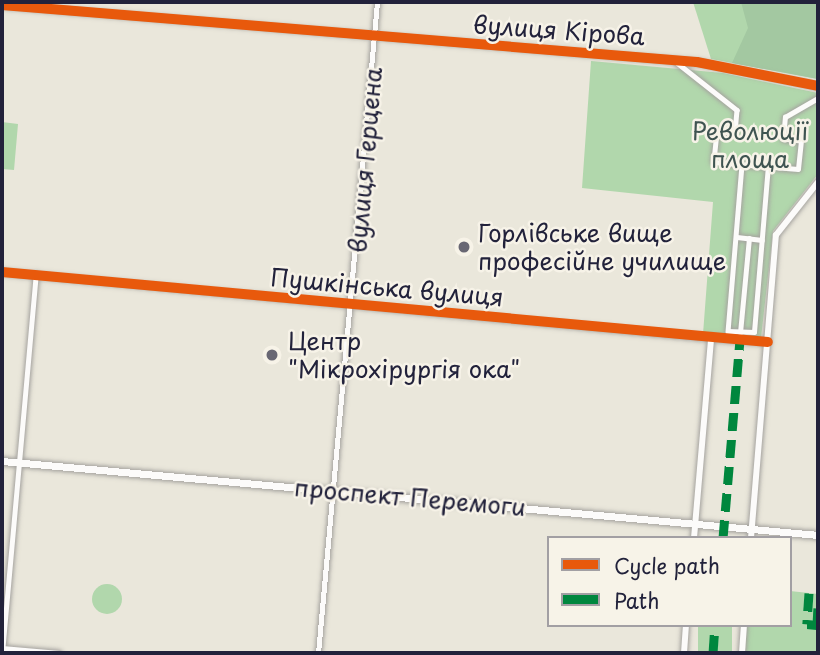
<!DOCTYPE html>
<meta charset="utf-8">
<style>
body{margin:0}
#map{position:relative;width:820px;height:655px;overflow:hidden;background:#eae7db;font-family:"Playpen Sans",sans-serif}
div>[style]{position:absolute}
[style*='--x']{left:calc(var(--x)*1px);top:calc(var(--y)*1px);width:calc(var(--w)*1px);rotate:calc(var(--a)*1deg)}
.green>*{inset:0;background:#b1d7ac;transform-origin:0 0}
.round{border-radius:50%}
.forest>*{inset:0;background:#a3c8a1}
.roads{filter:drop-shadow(0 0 2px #a5a39f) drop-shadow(0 0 2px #a5a39f)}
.minor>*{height:4.5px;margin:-2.25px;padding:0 2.25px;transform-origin:2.25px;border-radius:2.25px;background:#fcfbfa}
.tertiary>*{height:6px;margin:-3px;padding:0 3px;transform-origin:3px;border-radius:3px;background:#fcfbfa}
.secondary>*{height:7px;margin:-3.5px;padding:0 3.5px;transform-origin:3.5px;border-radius:3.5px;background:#fcfbfa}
.quiet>*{height:9px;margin-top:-4.5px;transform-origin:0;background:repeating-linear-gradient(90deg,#00873e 0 18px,transparent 0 27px)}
.cycleway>*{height:10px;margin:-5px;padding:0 5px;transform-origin:5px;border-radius:5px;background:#e8590c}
.dots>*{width:19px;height:19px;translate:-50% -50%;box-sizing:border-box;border:4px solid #f7f3e8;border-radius:50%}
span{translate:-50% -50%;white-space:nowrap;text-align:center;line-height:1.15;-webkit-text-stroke:5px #f7f3e8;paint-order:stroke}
.street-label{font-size:24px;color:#22223b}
.park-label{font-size:24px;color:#3f5451}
.poi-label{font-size:24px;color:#22223b}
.left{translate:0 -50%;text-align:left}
.frame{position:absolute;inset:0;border:4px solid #22223b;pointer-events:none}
.legend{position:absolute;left:547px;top:536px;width:245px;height:91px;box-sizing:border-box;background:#f7f3e8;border:2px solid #a29fa3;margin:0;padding:9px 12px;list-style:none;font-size:21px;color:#22223b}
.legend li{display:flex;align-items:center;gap:14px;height:35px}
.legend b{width:35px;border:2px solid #a29fa3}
</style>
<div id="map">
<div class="green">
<div style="clip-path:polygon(693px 2px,818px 2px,818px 79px,711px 59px)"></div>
<div style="clip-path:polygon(591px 61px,723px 73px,818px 93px,818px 174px,773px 231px,761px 338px,703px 334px,713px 202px,582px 188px)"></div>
<div style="clip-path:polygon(2px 122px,18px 124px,14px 170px,2px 169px)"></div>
<div class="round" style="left:92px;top:584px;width:30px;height:30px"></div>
<div style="clip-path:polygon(790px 591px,818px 594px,818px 653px,745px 653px,747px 625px,790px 625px)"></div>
<div style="left:698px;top:625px;width:34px;height:28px"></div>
</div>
<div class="forest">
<div style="clip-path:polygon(741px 2px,818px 2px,818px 79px,732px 63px,748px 28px)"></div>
</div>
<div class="roads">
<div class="minor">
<div style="--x:2;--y:5;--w:697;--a:4.69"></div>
<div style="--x:697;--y:62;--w:123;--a:11.2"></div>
<div style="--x:675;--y:61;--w:79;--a:38.3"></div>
<div style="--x:737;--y:110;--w:23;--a:95"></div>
<div style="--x:735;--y:133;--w:18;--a:-177"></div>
<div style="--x:717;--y:132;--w:30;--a:96"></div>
<div style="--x:714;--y:162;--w:84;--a:4.8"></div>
<div style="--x:798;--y:169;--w:28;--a:-84"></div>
<div style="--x:801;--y:141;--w:18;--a:-174"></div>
<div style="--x:783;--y:139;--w:22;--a:-85"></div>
<div style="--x:785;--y:117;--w:38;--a:-30"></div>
<div style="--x:742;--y:165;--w:167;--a:94.8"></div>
<div style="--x:728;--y:331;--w:26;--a:2"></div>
<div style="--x:754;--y:332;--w:166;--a:-85.2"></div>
<div style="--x:737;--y:237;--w:25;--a:7"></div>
<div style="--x:2;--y:272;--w:712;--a:5.32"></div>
<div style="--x:740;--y:333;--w:95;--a:-84.6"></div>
<div style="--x:2;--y:648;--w:57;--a:5"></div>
<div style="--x:2;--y:653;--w:380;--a:-84.9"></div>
<div style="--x:318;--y:653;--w:654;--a:-84.82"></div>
</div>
<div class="tertiary">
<div style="--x:694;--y:538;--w:201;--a:-85.1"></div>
<div style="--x:711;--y:338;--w:57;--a:4"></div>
<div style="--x:751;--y:538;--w:304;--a:-85.3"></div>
<div style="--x:776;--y:235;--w:68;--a:-51.6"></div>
<div style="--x:684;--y:653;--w:28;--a:-86"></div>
<div style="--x:742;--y:653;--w:28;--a:-86"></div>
</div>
<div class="secondary">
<div style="--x:2;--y:461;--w:819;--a:5.18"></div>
</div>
</div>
<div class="quiet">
<div style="--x:723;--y:538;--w:199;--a:-85.1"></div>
<div style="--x:809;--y:593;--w:31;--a:94"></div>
<div style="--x:807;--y:624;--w:10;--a:6"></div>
<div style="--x:817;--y:625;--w:17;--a:-87"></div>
<div style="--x:713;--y:653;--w:28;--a:-86"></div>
</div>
<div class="cycleway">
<div style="--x:2;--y:5;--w:697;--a:4.69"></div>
<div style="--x:697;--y:62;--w:123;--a:11.2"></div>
<div style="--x:2;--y:272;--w:769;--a:5.22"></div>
</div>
<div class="dots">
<div style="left:464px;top:247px;background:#686773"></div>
<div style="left:272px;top:355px;background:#686773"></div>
</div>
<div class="street-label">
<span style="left:559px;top:30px;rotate:4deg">вулиця Кірова</span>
<span style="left:365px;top:160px;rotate:-85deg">вулиця Герцена</span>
<span style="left:387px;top:287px;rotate:5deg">Пушкінська вулиця</span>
<span style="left:410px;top:497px;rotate:5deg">проспект Перемоги</span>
</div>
<div class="park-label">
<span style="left:750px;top:145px">Революції<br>площа</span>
</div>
<div class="poi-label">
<span class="left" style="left:478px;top:247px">Горлівське вище<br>професійне училище</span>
<span class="left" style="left:288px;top:355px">Центр<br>"Мікрохірургія ока"</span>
</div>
<div class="frame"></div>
<ul class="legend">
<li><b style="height:9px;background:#e8590c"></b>Cycle path</li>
<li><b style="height:9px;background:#00873e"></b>Path</li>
</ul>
</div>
